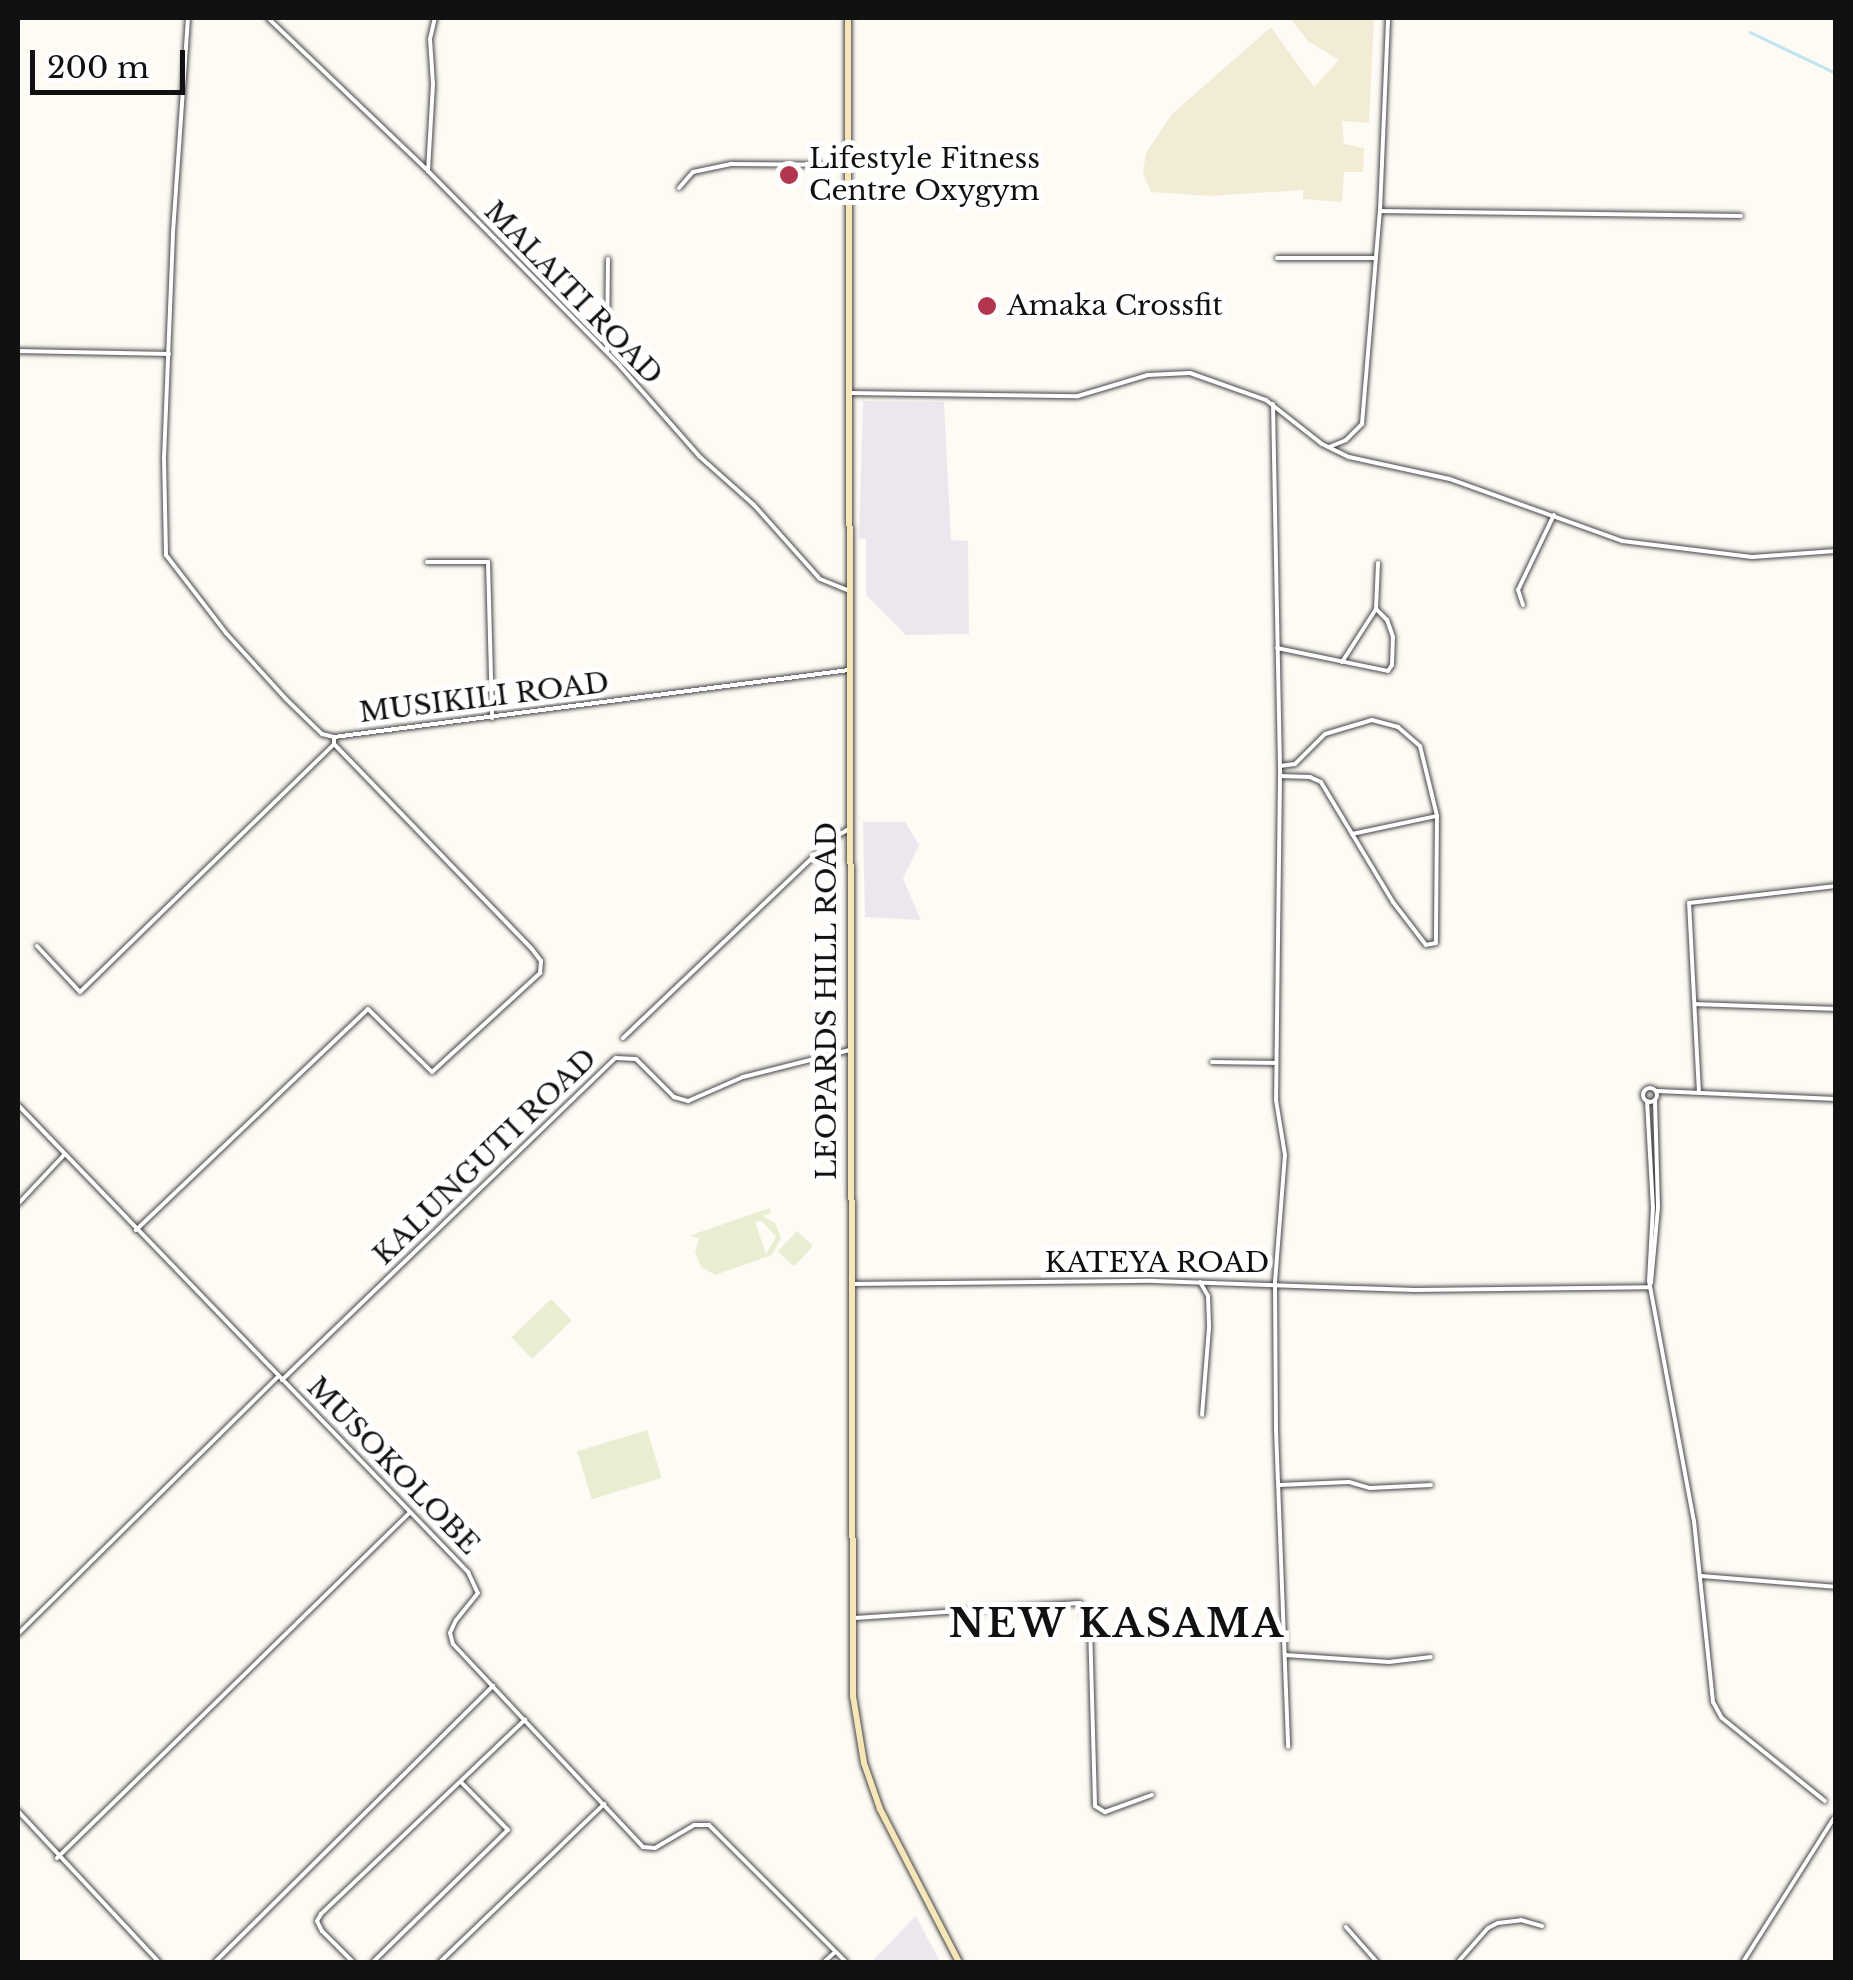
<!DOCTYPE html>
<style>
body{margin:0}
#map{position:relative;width:1853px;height:1980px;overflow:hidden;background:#fefbf5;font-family:"Libre Baskerville",serif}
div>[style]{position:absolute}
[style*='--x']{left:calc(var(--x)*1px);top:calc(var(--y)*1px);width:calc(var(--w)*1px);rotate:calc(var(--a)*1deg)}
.industrial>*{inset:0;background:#ece7ee}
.farmland>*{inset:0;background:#f2ecd7}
.pitch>*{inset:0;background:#e9eed2;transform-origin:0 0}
.stream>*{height:2.5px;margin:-1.25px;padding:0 1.25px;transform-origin:1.25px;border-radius:1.25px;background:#bfe5f1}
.roads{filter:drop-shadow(0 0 2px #444) drop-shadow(0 0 2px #444)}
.street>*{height:4px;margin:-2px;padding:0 2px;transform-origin:2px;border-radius:2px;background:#fff}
.street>.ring{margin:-2px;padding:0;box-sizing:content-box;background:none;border:4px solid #fff;border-radius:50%}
.secondary>*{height:6px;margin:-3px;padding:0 3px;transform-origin:3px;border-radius:3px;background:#f7e6b7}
.dots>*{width:28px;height:28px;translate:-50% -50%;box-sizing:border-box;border:5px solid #fff;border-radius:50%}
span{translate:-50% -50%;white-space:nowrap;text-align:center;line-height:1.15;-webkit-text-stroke:10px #fff;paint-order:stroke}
.poi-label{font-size:28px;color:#111}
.left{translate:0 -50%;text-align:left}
.street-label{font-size:28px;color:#111}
.district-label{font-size:38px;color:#111;font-weight:700;letter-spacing:2.5px}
.frame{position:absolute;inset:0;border:20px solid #111;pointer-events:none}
.scale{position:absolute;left:30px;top:50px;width:155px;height:45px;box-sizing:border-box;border:5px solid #111;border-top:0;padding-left:12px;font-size:30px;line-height:35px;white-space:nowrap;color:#111;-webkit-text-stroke:8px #fff;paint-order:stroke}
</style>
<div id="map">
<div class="industrial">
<div style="clip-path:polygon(863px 401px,944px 402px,951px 540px,968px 541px,969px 634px,906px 635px,866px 595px,866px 539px,859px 538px)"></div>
<div style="clip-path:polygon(863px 822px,905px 822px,919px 845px,903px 879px,921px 920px,865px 917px)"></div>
<div style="clip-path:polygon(916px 1916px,940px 1962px,871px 1962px)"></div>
</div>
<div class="farmland">
<div style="clip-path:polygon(1290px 18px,1374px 18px,1369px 123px,1342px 121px,1344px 144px,1364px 148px,1363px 172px,1344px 172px,1342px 202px,1303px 199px,1303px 190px,1210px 196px,1151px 192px,1143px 173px,1146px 153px,1172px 114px,1271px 27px,1314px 87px,1339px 60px,1308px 41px)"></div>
</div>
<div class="pitch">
<div style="clip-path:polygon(evenodd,770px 1208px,771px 1213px,762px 1216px,775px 1223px,781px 1238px,772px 1255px,715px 1275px,701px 1267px,695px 1252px,699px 1238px,689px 1236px,770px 1208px,762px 1221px,776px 1237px,766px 1254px,755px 1222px,762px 1221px)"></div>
<div style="left:797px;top:1231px;width:22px;height:28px;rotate:43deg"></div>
<div style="left:551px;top:1299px;width:30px;height:55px;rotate:46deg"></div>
<div style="left:647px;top:1430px;width:50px;height:73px;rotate:73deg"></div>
</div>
<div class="stream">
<div style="--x:1750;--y:32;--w:95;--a:25.5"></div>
</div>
<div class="roads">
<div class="street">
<div style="--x:188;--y:18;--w:217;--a:94"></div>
<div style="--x:173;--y:234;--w:224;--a:92.3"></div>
<div style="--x:164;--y:458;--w:97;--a:88.8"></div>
<div style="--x:166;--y:555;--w:98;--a:52.4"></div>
<div style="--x:226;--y:633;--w:89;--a:47.7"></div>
<div style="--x:286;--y:699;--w:50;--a:44.2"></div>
<div style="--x:322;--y:734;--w:12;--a:14"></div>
<div style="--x:334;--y:737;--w:519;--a:-7.41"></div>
<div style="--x:268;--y:18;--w:221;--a:43.7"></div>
<div style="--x:428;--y:171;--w:274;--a:45.4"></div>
<div style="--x:620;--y:366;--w:120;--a:48.7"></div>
<div style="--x:699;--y:456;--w:74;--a:41.7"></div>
<div style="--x:754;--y:505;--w:99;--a:48.3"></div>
<div style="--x:820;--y:579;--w:31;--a:22"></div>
<div style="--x:428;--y:171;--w:87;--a:-86.7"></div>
<div style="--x:433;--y:84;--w:45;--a:-93.8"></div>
<div style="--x:430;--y:39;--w:22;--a:-77"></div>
<div style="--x:679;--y:188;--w:21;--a:-49"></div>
<div style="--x:693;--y:172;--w:40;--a:-12"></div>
<div style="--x:732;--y:164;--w:117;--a:0.5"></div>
<div style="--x:1380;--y:211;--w:361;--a:0.8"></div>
<div style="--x:1277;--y:258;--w:98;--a:0"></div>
<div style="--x:18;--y:351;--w:151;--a:1.1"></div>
<div style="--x:607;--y:352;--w:93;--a:-89.4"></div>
<div style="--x:851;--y:393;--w:227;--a:0.8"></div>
<div style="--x:1078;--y:396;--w:73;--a:-16.7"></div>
<div style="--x:1148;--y:375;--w:42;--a:-2.7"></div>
<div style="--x:1190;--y:373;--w:81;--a:19.6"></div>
<div style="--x:1266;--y:400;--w:71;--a:38.2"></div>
<div style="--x:1322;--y:444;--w:30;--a:26"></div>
<div style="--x:1349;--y:457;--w:103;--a:12.3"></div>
<div style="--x:1450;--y:479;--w:183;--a:19.8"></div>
<div style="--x:1622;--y:541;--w:131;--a:7"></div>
<div style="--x:1752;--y:557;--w:84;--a:-4.1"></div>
<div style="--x:1273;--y:404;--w:372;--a:88.9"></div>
<div style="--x:1280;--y:776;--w:324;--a:90.7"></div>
<div style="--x:1276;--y:1100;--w:56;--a:80.7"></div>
<div style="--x:1285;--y:1155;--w:128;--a:94.5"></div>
<div style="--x:1275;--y:1283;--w:147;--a:89.6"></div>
<div style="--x:1276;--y:1430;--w:317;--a:87.8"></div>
<div style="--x:1329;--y:447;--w:18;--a:-22"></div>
<div style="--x:1346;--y:440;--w:23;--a:-45"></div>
<div style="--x:1362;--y:424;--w:214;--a:-85.2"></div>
<div style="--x:1380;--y:211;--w:193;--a:-87.6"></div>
<div style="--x:427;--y:562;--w:61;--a:0"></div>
<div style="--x:488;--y:562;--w:156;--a:88.5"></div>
<div style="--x:1523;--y:605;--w:16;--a:-108"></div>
<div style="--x:1518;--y:590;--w:83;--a:-64.4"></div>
<div style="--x:1277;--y:648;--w:113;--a:11.7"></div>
<div style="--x:1388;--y:671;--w:7;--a:-56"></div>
<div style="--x:1392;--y:665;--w:28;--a:-88"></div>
<div style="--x:1393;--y:637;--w:18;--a:-109"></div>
<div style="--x:1387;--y:620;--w:16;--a:-135"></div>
<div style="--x:1342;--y:662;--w:63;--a:-57.3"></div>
<div style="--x:1376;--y:609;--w:46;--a:-87.5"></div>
<div style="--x:1280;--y:766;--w:15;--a:-8"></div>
<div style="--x:1295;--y:764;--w:42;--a:-45"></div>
<div style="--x:1325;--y:734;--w:49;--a:-16.6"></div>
<div style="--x:1372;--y:720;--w:27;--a:15"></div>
<div style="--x:1398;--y:727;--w:29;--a:41"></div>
<div style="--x:1420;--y:746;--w:72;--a:76.3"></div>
<div style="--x:1437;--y:816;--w:127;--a:90.5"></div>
<div style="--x:1436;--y:943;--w:10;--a:169"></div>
<div style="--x:1426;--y:945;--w:54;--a:-127.5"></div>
<div style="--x:1393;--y:902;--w:140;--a:-121"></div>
<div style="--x:1321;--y:782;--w:12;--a:-156"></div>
<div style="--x:1310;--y:777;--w:30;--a:-178"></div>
<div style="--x:1352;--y:834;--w:87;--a:-12"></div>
<div style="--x:37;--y:946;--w:63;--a:46.9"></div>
<div style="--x:80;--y:992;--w:355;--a:-44.3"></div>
<div style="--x:1695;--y:1004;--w:141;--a:2"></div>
<div style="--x:623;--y:1038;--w:289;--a:-43.6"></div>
<div style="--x:832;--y:839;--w:21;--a:-31"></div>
<div style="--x:1212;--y:1062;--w:64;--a:0.9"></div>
<div class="ring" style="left:1643px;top:1088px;width:10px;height:10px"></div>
<div style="--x:1657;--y:1091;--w:179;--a:2.6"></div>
<div style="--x:1699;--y:1093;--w:190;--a:-93"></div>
<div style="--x:1689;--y:903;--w:148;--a:-6.6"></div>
<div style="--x:1647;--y:1101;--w:106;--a:86.8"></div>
<div style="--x:1653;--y:1207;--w:74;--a:93.1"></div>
<div style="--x:1649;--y:1281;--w:244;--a:79.4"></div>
<div style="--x:1694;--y:1521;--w:182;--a:84"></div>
<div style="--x:1713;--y:1702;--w:18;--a:61"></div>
<div style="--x:1722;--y:1718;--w:132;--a:38.9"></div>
<div style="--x:18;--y:1105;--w:649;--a:46.06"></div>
<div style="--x:468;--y:1572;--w:23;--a:65"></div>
<div style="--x:478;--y:1593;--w:35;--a:129"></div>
<div style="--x:456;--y:1620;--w:14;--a:115"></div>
<div style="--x:450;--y:1633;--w:11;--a:75"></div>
<div style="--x:453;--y:1644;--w:278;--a:46.9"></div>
<div style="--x:643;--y:1847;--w:12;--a:5"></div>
<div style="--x:655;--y:1848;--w:45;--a:-30.5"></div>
<div style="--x:694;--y:1825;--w:15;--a:0"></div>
<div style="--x:709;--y:1825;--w:194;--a:45"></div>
<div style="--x:18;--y:1204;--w:67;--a:-46.8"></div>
<div style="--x:136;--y:1230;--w:320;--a:-43.6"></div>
<div style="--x:368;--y:1009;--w:90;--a:44.5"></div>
<div style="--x:432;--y:1072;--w:147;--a:-42.5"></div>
<div style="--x:540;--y:973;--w:12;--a:-85"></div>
<div style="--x:541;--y:961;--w:15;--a:-127"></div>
<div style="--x:532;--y:949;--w:285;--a:-134"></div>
<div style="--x:334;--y:744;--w:7;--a:-90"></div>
<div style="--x:1200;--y:1282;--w:16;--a:60"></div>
<div style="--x:1208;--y:1296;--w:32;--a:88"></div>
<div style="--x:1209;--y:1328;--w:87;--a:94.6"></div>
<div style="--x:1651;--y:1283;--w:76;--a:-84.7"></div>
<div style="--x:1658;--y:1207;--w:107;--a:-91.6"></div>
<div style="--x:851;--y:1284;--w:303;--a:-0.6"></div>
<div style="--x:1154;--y:1281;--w:261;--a:2"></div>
<div style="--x:1415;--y:1290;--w:235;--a:-0.7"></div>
<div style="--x:282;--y:1380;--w:464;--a:-44"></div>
<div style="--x:616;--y:1058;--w:20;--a:3"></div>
<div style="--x:636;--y:1059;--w:54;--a:45"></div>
<div style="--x:674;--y:1097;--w:15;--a:16"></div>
<div style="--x:688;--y:1101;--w:60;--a:-23.6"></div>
<div style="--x:743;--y:1077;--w:110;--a:-14.2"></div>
<div style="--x:1279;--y:1485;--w:70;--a:-2.5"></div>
<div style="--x:1349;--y:1482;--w:22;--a:16"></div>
<div style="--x:1370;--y:1488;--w:61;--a:-2.8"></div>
<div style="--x:1700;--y:1576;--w:136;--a:4.6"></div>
<div style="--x:855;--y:1618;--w:225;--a:-3.8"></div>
<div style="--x:1080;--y:1603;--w:24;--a:66"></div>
<div style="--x:1090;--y:1625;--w:181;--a:88.4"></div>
<div style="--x:1095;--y:1806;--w:12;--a:31"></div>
<div style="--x:1105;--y:1812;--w:50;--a:-19.9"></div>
<div style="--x:18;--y:1634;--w:366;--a:-44.7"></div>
<div style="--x:1285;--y:1655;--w:104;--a:3.9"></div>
<div style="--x:1389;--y:1662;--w:42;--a:-6.8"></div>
<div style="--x:18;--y:1811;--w:207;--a:47"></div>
<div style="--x:57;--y:1858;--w:494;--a:-44.4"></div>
<div style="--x:1346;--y:1927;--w:47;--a:48.5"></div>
<div style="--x:215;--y:1962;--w:392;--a:-44.8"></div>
<div style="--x:353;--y:1962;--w:44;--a:-135"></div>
<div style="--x:322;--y:1931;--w:11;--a:-117"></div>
<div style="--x:317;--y:1921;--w:8;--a:-60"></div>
<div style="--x:321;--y:1914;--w:282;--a:-43.6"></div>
<div style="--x:373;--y:1962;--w:189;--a:-44.4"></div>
<div style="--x:508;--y:1830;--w:66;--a:-134.4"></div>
<div style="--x:440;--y:1962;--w:228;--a:-43.9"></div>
<div style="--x:824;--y:1962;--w:15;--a:-42"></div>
<div style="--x:1458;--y:1962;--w:45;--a:-48.6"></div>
<div style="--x:1488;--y:1928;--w:11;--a:-27"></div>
<div style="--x:1498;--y:1923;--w:23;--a:-7"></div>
<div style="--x:1521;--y:1920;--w:22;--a:16"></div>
<div style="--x:1743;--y:1962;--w:170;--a:-57.7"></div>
</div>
<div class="secondary">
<div style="--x:848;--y:18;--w:1678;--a:89.83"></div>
<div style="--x:853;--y:1696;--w:68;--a:80.7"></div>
<div style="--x:864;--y:1763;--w:49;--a:70.8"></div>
<div style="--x:880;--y:1809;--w:172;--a:62.7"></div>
</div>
</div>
<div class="dots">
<div style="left:789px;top:175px;background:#b3364f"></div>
<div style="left:987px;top:306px;background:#b3364f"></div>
</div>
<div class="poi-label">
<span class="left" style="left:809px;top:175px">Lifestyle Fitness<br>Centre Oxygym</span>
<span class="left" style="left:1007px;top:306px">Amaka Crossfit</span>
</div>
<div class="street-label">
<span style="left:573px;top:293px;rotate:46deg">MALAITI ROAD</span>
<span style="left:484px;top:698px;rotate:-7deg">MUSIKILI ROAD</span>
<span style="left:827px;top:1001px;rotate:-90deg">LEOPARDS HILL ROAD</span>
<span style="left:485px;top:1157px;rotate:-44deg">KALUNGUTI ROAD</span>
<span style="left:1157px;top:1263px">KATEYA ROAD</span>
<span style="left:393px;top:1466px;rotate:46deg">MUSOKOLOBE</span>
</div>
<div class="district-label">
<span style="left:1117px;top:1624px">NEW KASAMA</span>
</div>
<div class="frame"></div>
<div class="scale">200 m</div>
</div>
